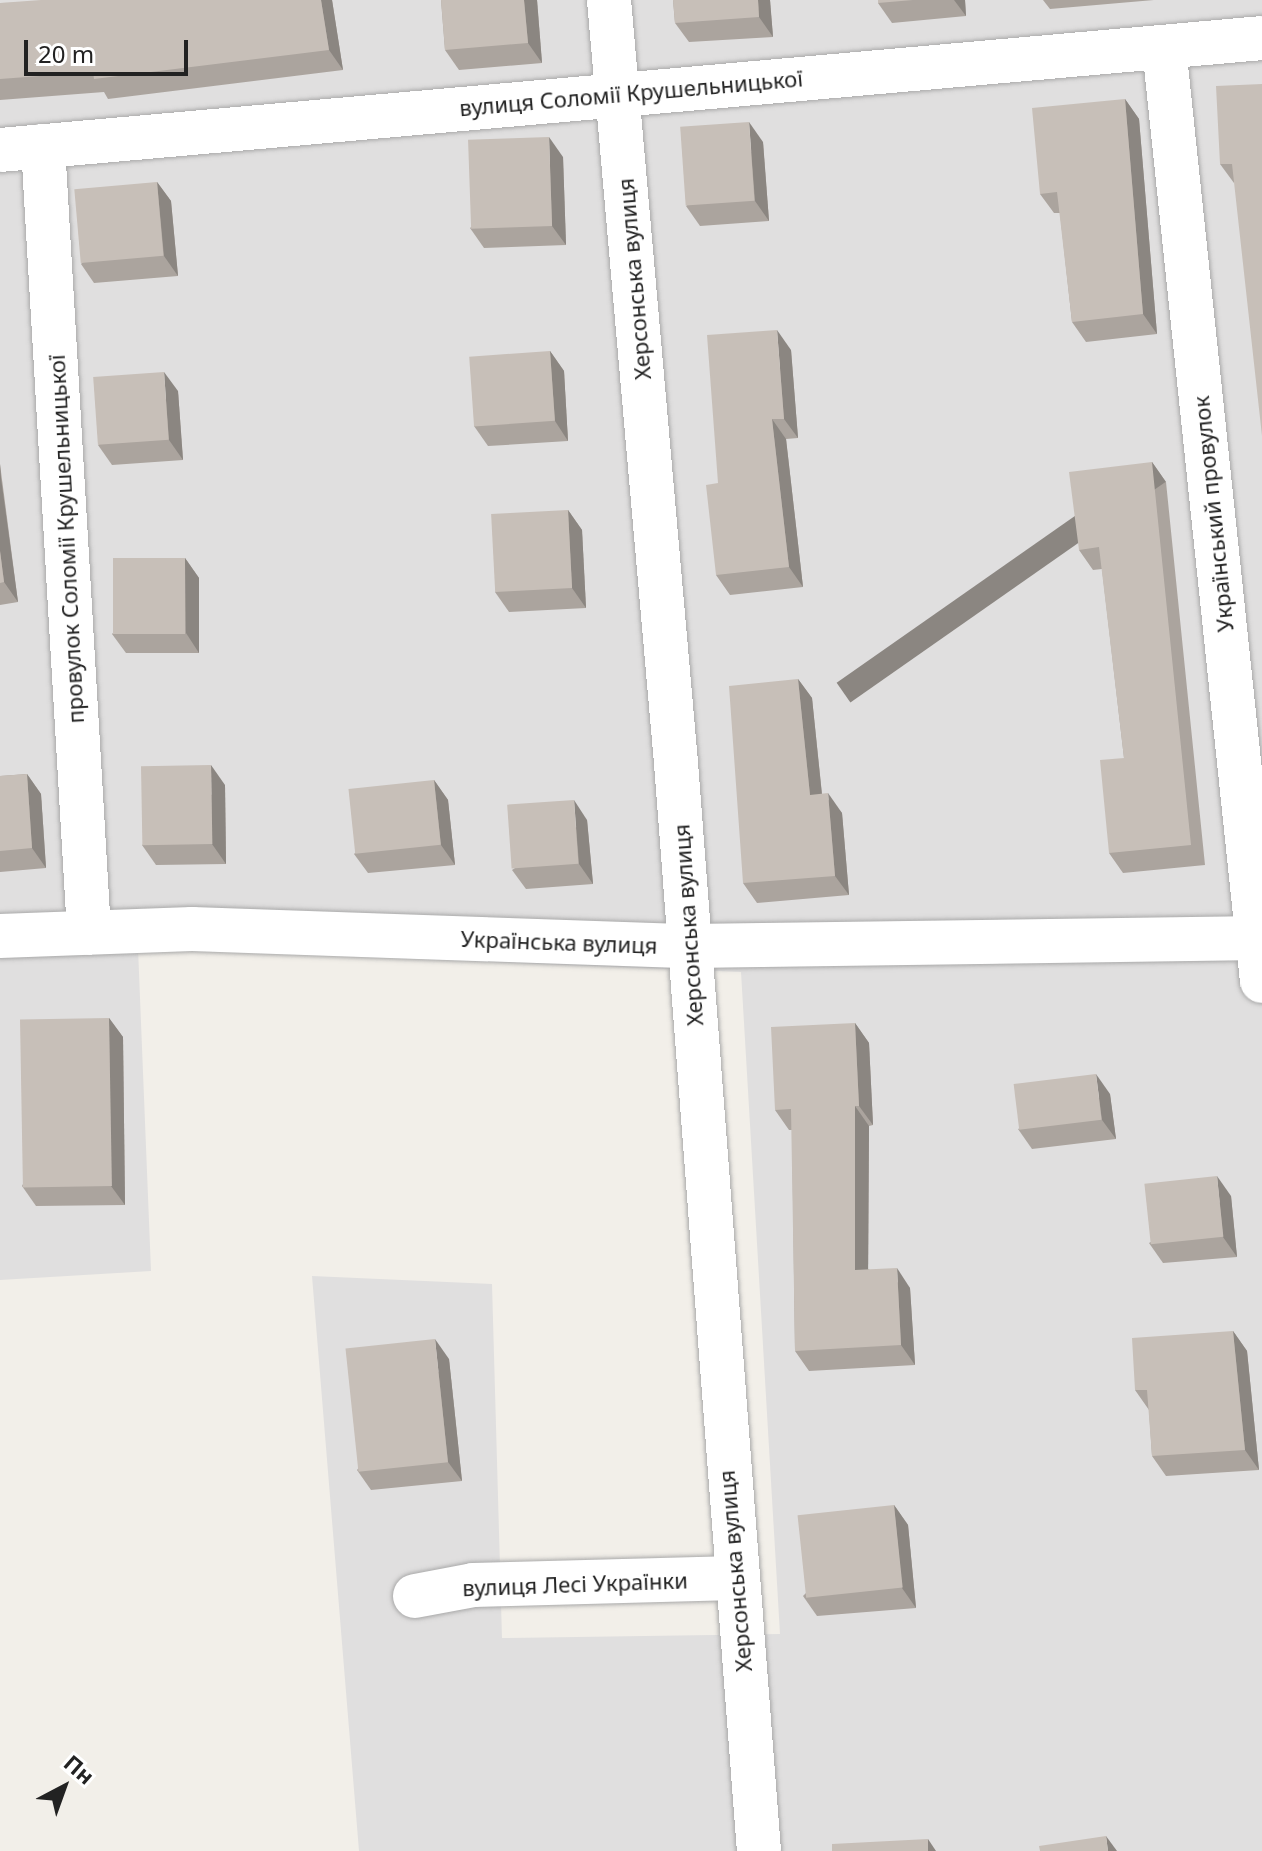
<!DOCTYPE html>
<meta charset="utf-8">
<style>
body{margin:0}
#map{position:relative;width:1262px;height:1851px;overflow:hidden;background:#f2efe9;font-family:"Noto Sans",sans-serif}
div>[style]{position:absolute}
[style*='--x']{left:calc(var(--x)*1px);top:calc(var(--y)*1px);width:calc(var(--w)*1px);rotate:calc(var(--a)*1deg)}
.residential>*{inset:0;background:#e0dfdf}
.roads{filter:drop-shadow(0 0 2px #a9a9a9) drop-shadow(0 0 2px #a9a9a9)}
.minor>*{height:44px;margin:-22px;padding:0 22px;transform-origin:22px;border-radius:22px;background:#fff}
.wall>*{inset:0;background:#aba49e}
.shaded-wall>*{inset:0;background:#8b8681;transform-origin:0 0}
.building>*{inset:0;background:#c7bfb8;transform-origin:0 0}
span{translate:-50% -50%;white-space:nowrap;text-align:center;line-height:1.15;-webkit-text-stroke:7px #fff;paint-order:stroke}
.street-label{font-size:22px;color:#222}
.north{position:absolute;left:24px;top:1747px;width:80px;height:80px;-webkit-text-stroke:6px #fff;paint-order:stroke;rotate:41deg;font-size:22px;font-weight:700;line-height:32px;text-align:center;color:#222}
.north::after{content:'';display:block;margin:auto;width:28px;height:36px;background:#222;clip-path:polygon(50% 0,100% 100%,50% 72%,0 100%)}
.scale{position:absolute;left:24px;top:40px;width:164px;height:36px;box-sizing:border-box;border:4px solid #222;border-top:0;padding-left:10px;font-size:24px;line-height:28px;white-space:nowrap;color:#222;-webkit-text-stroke:6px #fff;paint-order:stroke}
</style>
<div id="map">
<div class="residential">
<div style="clip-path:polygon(0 0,1262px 0,1262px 1851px,359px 1851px,312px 1276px,492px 1284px,502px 1638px,780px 1634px,741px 972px,138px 948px,151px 1271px,0 1280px)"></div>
</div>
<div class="roads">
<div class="minor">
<div style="--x:609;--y:0;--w:766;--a:84.98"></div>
<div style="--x:676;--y:763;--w:1091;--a:85.64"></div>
<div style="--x:1164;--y:47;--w:939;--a:84.01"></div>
<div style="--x:43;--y:146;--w:788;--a:86.65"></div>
<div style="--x:0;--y:150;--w:1267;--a:-5.07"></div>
<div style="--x:0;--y:936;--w:192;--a:-2.1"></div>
<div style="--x:192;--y:929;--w:497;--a:2"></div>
<div style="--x:689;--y:946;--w:573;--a:-0.8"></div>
<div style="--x:415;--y:1596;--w:59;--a:-10.7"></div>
<div style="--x:473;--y:1585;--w:263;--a:-1.5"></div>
</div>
</div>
<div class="wall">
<div style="clip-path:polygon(332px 0,343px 70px,108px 99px,104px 92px,0 100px,0 3px)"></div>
<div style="clip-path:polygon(441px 0,537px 0,542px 63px,459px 70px,445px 50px)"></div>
<div style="clip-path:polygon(673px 0,770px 0,773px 37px,689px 42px,675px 23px)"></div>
<div style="clip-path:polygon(878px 0,965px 0,966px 16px,892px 23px,878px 3px)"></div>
<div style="clip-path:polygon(1043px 0,1154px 0,1050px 9px)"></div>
<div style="clip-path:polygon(1262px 84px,1234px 183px,1220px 164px)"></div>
<div style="clip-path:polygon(1125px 99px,1139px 119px,1157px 334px,1086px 342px,1072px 322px,1060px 213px,1054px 213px,1040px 194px)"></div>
<div style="clip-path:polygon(763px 142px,769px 221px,700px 226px,686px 206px)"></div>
<div style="clip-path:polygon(563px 157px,566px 245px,484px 248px,470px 228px)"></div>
<div style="clip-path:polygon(157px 182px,171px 201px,178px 276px,94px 283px,81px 264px)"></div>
<div style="clip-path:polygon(791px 350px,798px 438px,786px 439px,803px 587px,730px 595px,716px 575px,718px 483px)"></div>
<div style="clip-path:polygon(550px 351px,564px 371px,568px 441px,488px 446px,474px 426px)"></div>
<div style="clip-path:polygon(178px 391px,183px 460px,112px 465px,98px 445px)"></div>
<div style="clip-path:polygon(1152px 462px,1166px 482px,1205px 865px,1123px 873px,1109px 853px,1124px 758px,1102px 569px,1093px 570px,1079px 550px)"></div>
<div style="clip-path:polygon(0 464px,18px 602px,0 605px)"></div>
<div style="clip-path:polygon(568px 510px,582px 530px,586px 608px,509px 612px,495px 592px)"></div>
<div style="clip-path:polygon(185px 558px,199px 578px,199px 653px,126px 653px,112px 634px)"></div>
<div style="clip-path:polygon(798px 679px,812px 698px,822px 794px,842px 813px,849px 895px,757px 903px,743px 883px)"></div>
<div style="clip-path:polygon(27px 774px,41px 794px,46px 868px,0 872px,0 776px)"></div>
<div style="clip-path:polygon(434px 780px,448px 800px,455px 865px,368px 873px,354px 854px)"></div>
<div style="clip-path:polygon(225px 785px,226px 864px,156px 865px,142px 845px)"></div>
<div style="clip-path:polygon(587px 820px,593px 884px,526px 889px,512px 870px)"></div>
<div style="clip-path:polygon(109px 1018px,123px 1037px,125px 1205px,36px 1206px,22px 1186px)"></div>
<div style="clip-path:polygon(855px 1023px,869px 1043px,873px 1125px,869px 1126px,868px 1269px,910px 1288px,915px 1365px,809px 1371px,795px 1351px,792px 1130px,789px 1130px,775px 1110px)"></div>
<div style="clip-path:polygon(1110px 1094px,1116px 1139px,1032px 1149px,1018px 1129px)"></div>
<div style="clip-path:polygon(1231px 1196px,1237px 1257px,1163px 1263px,1149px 1243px)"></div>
<div style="clip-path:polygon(1233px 1331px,1247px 1351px,1259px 1470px,1166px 1476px,1152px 1456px,1149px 1410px,1135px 1390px)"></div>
<div style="clip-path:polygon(449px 1359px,462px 1481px,371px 1490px,357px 1470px)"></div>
<div style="clip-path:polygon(894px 1505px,908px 1525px,916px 1608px,817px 1616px,803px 1596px)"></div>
</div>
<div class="shaded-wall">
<div style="clip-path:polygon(321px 0,332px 0,343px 70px,329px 50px)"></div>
<div style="clip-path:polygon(524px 0,537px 0,542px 63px,528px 43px)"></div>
<div style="clip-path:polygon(758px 0,770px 0,773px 37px,759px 17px)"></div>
<div style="clip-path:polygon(954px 0,965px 0,966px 16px)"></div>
<div style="clip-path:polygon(1125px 99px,1139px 119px,1157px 334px,1143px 314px)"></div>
<div style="clip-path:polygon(749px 122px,763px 142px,769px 221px,755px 201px)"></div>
<div style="clip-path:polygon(549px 137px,563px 157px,566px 245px,552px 226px)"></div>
<div style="clip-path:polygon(157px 182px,171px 201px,178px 276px,164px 256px)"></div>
<div style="clip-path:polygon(777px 330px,791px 350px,798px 438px,784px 419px)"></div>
<div style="clip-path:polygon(550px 351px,564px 371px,568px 441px,555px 421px)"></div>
<div style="clip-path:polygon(164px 372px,178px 391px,183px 460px,169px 440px)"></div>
<div style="clip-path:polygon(772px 419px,786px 439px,803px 587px,789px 567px)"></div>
<div style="left:1152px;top:462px;width:24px;height:385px;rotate:55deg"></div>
<div style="clip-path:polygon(0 464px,1px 478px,18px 602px,4px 582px,0 551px)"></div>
<div style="clip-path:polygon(568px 510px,582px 530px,586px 608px,572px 588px)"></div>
<div style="clip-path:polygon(185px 558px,199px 578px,199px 653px,186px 633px)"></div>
<div style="clip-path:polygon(798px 679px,812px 698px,824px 815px,810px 795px)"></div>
<div style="clip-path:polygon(211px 765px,225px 785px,226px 864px,212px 844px)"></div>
<div style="clip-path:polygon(27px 774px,41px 794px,46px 868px,32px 848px)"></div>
<div style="clip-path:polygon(434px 780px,448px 800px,455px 865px,441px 845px)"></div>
<div style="clip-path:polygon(828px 793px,842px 813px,849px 895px,835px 876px)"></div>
<div style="clip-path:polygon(574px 800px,587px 820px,593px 884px,579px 864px)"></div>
<div style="clip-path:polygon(109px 1018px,123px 1037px,125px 1205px,111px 1186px)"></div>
<div style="clip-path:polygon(855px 1023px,869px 1043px,873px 1125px,859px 1106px)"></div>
<div style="clip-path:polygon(1096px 1074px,1110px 1094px,1116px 1139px,1102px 1120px)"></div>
<div style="clip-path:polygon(855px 1106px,869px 1126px,868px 1290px,855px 1270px)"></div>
<div style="clip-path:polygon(1217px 1176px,1231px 1196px,1237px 1257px,1223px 1237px)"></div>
<div style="clip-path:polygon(897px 1268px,910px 1288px,915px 1365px,901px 1345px)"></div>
<div style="clip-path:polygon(1233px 1331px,1247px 1351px,1259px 1470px,1245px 1450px)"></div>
<div style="clip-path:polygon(435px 1339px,449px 1359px,462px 1481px,448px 1462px)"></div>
<div style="clip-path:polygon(894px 1505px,908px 1525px,916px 1608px,902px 1588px)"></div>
<div style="clip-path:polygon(1106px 1836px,1117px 1851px,1108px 1851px)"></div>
<div style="clip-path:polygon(928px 1839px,936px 1851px,928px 1851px)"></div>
</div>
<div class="building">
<div style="clip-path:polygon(41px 0,321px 0,329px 50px,94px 79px,93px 72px,0 79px,0 3px)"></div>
<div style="clip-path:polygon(441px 0,524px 0,528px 43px,445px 50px)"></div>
<div style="clip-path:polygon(673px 0,758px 0,759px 17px,675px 23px)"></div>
<div style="clip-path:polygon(878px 0,913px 0,878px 3px)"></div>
<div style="clip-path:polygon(1262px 84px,1262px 436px,1232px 164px,1220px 164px,1216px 86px)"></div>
<div style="clip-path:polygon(1125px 99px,1143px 314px,1072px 322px,1057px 192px,1040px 194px,1032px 108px)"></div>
<div style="left:749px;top:122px;width:79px;height:69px;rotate:86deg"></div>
<div style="left:549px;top:137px;width:89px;height:81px;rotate:88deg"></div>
<div style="left:157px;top:182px;width:74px;height:83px;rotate:85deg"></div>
<div style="clip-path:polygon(777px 330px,784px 419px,772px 419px,789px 567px,716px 575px,706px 485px,718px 483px,707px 335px)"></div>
<div style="left:550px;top:351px;width:70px;height:81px;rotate:86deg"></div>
<div style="left:164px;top:372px;width:68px;height:71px;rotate:86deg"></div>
<div style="clip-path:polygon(1152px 462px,1191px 845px,1109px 853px,1100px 760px,1124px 758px,1099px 547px,1079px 550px,1069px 472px)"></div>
<div style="left:568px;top:510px;width:78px;height:77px;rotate:87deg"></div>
<div style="clip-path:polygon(0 551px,4px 582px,0 583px)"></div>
<div style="left:113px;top:558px;width:72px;height:76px"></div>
<div style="clip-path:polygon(798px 679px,810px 795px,828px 793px,835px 876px,743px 883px,729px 686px)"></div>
<div style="left:211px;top:765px;width:79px;height:70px;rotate:89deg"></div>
<div style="clip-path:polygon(27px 774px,32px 848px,0 851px,0 776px)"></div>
<div style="left:434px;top:780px;width:65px;height:86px;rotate:84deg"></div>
<div style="left:574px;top:800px;width:64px;height:67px;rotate:86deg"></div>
<div style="left:109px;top:1018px;width:168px;height:89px;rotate:89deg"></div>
<div style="clip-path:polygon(855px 1023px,859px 1106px,855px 1106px,855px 1270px,897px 1268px,901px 1345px,795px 1351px,791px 1109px,775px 1110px,771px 1027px)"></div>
<div style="left:1096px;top:1074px;width:46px;height:83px;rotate:83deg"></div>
<div style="left:1217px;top:1176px;width:61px;height:73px;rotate:84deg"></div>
<div style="clip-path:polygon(1233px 1331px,1245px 1450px,1152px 1456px,1147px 1390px,1135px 1390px,1132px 1338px)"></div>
<div style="left:435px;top:1339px;width:124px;height:90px;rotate:84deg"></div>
<div style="left:894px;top:1505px;width:83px;height:97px;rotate:84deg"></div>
<div style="clip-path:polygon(1106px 1836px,1108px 1851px,1040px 1851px,1039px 1846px)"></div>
<div style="clip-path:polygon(928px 1839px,928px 1851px,832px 1851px,832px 1844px)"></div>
</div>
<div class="street-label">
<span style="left:631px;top:93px;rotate:-5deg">вулиця Соломії Крушельницької</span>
<span style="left:634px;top:279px;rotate:-95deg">Херсонська вулиця</span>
<span style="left:1213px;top:514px;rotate:-96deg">Український провулок</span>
<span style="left:66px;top:539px;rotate:-93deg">провулок Соломії Крушельницької</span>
<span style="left:688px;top:925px;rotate:-94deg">Херсонська вулиця</span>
<span style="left:559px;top:942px;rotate:2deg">Українська вулиця</span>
<span style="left:735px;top:1571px;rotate:-95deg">Херсонська вулиця</span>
<span style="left:575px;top:1584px;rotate:-2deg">вулиця Лесі Українки</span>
</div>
<div class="north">Пн</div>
<div class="scale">20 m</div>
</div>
